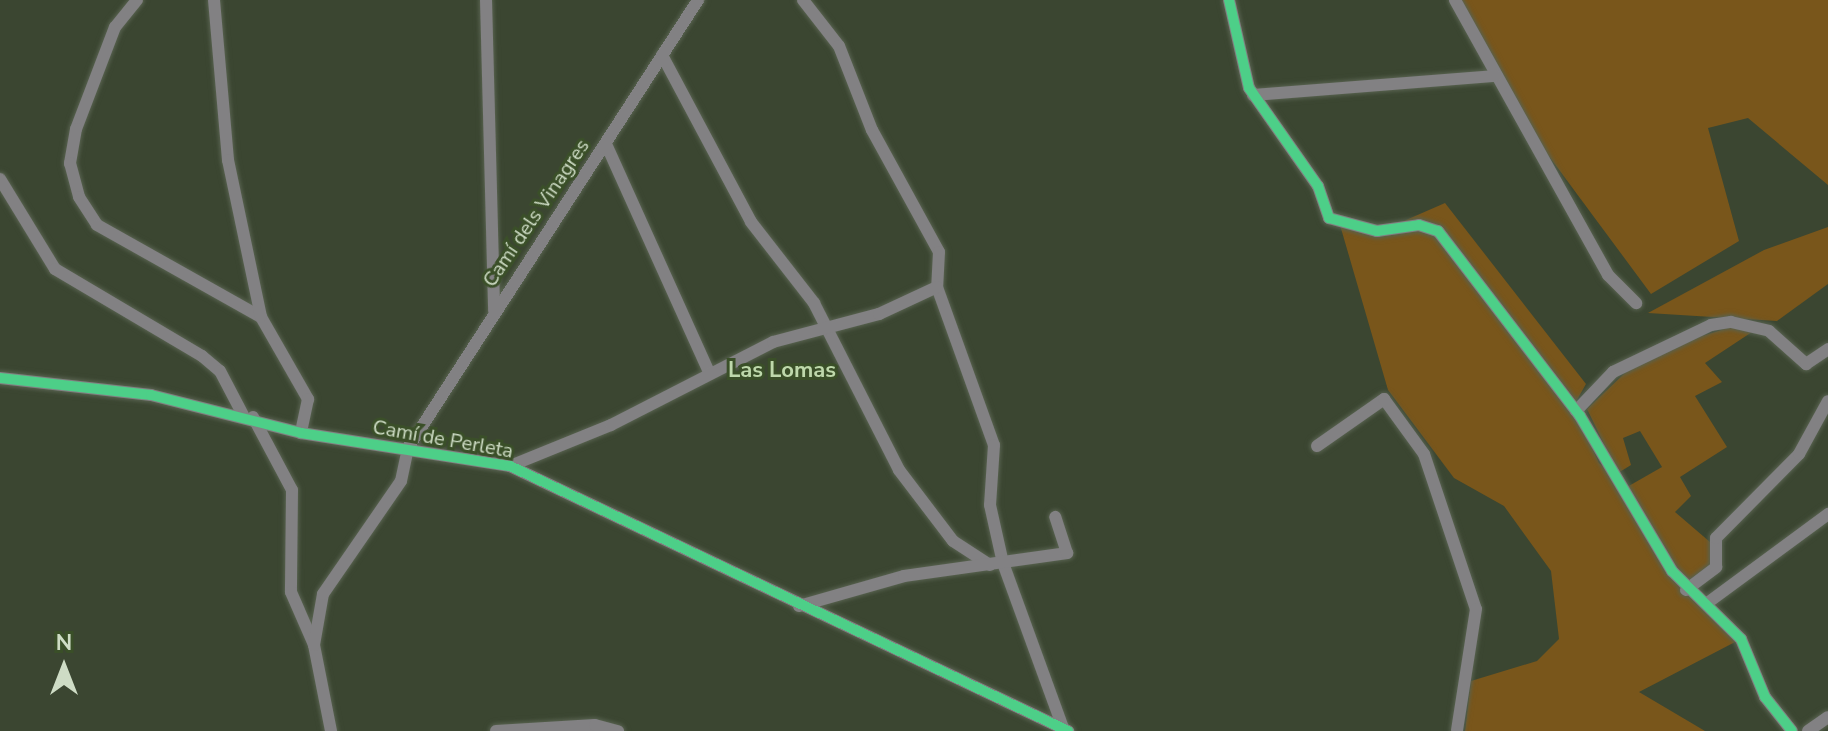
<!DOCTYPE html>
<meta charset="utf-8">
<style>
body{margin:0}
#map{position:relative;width:1828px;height:731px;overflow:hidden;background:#3b4631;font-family:"Nunito Sans",sans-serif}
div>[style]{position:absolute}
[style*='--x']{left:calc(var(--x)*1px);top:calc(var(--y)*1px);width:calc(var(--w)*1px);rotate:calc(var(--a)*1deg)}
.green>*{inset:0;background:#79561b}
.roads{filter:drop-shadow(0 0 2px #586250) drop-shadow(0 0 2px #586250)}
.minor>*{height:12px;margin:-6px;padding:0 6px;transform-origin:6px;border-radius:6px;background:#828183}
.cycleway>*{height:10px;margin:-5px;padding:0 5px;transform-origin:5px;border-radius:5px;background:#4dcf88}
span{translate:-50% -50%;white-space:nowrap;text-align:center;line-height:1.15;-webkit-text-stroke:6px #3a4f28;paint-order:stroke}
.street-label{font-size:20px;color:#cedcc5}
.neighbourhood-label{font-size:22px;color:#bed8ab;font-weight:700}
.north{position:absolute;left:24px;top:627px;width:80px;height:80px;-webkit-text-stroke:6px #3a4f28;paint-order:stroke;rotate:0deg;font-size:22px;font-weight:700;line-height:32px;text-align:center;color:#cedcc5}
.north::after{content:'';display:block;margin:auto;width:28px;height:36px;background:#cedcc5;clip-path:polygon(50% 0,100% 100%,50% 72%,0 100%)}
</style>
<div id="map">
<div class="green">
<div style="clip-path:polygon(1455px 0,1828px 0,1828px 185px,1748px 118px,1708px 128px,1739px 241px,1651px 294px,1517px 113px)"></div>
<div style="clip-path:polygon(1445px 203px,1586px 384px,1573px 407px,1599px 463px,1627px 487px,1662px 467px,1640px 431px,1623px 438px,1631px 465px,1618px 473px,1587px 409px,1627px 371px,1699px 337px,1731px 327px,1752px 332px,1705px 363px,1722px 382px,1695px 396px,1727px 447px,1680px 477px,1691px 496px,1675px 512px,1710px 542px,1716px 567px,1684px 593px,1727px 619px,1737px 641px,1639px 692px,1705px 731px,1465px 731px,1471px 681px,1537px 661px,1559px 639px,1551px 571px,1504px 506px,1454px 478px,1388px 390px,1340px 225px,1374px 234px)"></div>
<div style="clip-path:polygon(1828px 227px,1828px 284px,1777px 321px,1648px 313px,1764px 250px)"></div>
</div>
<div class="roads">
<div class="minor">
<div style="--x:137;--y:0;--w:35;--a:129"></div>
<div style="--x:115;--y:27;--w:109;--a:110.9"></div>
<div style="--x:76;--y:129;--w:35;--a:100"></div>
<div style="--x:70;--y:163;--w:35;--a:75"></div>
<div style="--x:79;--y:197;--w:33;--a:57"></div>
<div style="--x:97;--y:225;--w:188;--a:29.3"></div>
<div style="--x:261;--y:317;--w:95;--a:60.2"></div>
<div style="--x:308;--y:399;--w:35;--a:102"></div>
<div style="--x:214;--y:0;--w:161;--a:85"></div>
<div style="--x:228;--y:160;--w:160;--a:78.1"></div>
<div style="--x:486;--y:0;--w:311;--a:88.5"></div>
<div style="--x:803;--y:0;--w:58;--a:52"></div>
<div style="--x:839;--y:46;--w:90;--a:68.6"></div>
<div style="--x:872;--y:130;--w:139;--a:61.2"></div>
<div style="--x:939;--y:252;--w:35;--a:93"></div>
<div style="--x:937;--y:287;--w:168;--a:70.2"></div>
<div style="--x:994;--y:445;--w:60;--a:93.8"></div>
<div style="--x:990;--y:505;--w:59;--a:77.4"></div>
<div style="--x:1003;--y:563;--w:176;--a:70"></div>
<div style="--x:1229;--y:0;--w:90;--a:77.2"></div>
<div style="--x:1249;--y:88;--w:120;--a:54.9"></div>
<div style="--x:1318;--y:186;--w:34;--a:71"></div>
<div style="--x:1329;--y:218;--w:50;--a:15.2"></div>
<div style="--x:1377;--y:231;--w:42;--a:-8.1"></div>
<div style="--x:1419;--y:225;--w:20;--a:18"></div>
<div style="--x:1438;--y:231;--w:233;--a:52.5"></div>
<div style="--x:1580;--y:416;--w:180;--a:59.3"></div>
<div style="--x:1672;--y:571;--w:97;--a:44.6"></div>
<div style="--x:1741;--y:639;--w:63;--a:67.5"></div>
<div style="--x:1765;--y:697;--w:43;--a:51.5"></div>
<div style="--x:1455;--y:0;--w:315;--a:60.9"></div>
<div style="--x:1608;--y:275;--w:40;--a:45"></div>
<div style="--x:662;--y:55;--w:189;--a:61.9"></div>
<div style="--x:751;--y:222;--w:103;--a:52.1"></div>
<div style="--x:814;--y:303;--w:187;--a:63"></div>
<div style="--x:899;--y:470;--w:89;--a:52.7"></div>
<div style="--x:953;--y:541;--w:44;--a:33"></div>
<div style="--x:1253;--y:95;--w:244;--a:-4.5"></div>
<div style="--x:606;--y:144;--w:250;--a:65.7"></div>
<div style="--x:0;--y:179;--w:105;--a:58.6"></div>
<div style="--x:55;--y:269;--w:171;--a:30.6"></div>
<div style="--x:202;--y:356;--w:23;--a:40"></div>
<div style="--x:220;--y:371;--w:50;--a:62.4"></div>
<div style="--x:0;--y:378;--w:152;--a:6.4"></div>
<div style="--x:151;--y:395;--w:155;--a:14.2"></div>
<div style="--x:301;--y:433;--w:212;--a:9"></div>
<div style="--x:510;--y:466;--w:618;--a:25.4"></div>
<div style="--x:1576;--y:411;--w:54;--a:-46.5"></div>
<div style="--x:1613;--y:372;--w:109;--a:-25.6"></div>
<div style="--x:1711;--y:325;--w:20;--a:-9"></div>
<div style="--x:1731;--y:322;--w:39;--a:13"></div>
<div style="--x:1769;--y:331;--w:50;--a:41.7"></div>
<div style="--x:1806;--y:364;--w:27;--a:-34"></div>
<div style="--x:253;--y:417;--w:83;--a:61.9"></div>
<div style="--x:292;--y:490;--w:102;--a:90.6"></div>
<div style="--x:291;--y:592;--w:58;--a:66.5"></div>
<div style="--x:314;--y:645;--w:88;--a:78.8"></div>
<div style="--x:1317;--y:446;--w:82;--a:-35"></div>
<div style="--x:1384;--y:399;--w:68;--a:54"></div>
<div style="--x:1424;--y:454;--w:163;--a:71.5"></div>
<div style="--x:1476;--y:609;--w:123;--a:98.9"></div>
<div style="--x:510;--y:466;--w:109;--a:-22.1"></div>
<div style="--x:611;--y:425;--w:182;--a:-27.1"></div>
<div style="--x:773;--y:342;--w:110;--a:-14.8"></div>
<div style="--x:879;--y:314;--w:64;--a:-25"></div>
<div style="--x:1686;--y:590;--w:38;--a:-37"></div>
<div style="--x:1716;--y:567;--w:29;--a:-90"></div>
<div style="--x:1716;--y:538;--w:118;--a:-45.3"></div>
<div style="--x:1799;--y:454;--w:60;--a:-61.3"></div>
<div style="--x:1706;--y:604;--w:152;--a:-36.4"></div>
<div style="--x:799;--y:606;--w:109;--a:-15.9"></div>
<div style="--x:904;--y:576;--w:165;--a:-8"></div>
<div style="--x:1067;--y:553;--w:38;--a:-108"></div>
<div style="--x:314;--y:645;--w:52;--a:-80"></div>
<div style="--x:323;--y:594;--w:137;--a:-55.4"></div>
<div style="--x:401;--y:481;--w:34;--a:-78"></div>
<div style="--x:408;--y:448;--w:534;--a:-57.08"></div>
<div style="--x:496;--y:731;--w:99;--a:-3.5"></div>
<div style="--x:595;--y:725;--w:24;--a:15"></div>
<div style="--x:1808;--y:731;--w:24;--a:-35"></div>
</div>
</div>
<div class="cycleway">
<div style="--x:1229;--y:0;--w:90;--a:77.2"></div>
<div style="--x:1249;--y:88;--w:120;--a:54.9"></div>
<div style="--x:1318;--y:186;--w:34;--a:71"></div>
<div style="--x:1329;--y:218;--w:50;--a:15.2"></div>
<div style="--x:1377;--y:231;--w:42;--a:-8.1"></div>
<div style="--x:1419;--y:225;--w:20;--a:18"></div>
<div style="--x:1438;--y:231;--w:233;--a:52.5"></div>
<div style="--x:1580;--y:416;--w:180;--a:59.3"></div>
<div style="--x:1672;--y:571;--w:97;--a:44.6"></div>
<div style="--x:1741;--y:639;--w:63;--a:67.5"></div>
<div style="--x:1765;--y:697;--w:43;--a:51.5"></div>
<div style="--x:0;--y:378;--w:152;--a:6.4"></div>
<div style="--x:151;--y:395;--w:155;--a:14.2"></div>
<div style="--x:301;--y:433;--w:212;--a:9"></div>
<div style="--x:510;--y:466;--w:618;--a:25.4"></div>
</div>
<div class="street-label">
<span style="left:536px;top:213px;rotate:-56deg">Camí dels Vinagres</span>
<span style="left:443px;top:439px;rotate:10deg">Camí de Perleta</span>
</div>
<div class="neighbourhood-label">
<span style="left:782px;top:371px">Las Lomas</span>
</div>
<div class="north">N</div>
</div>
